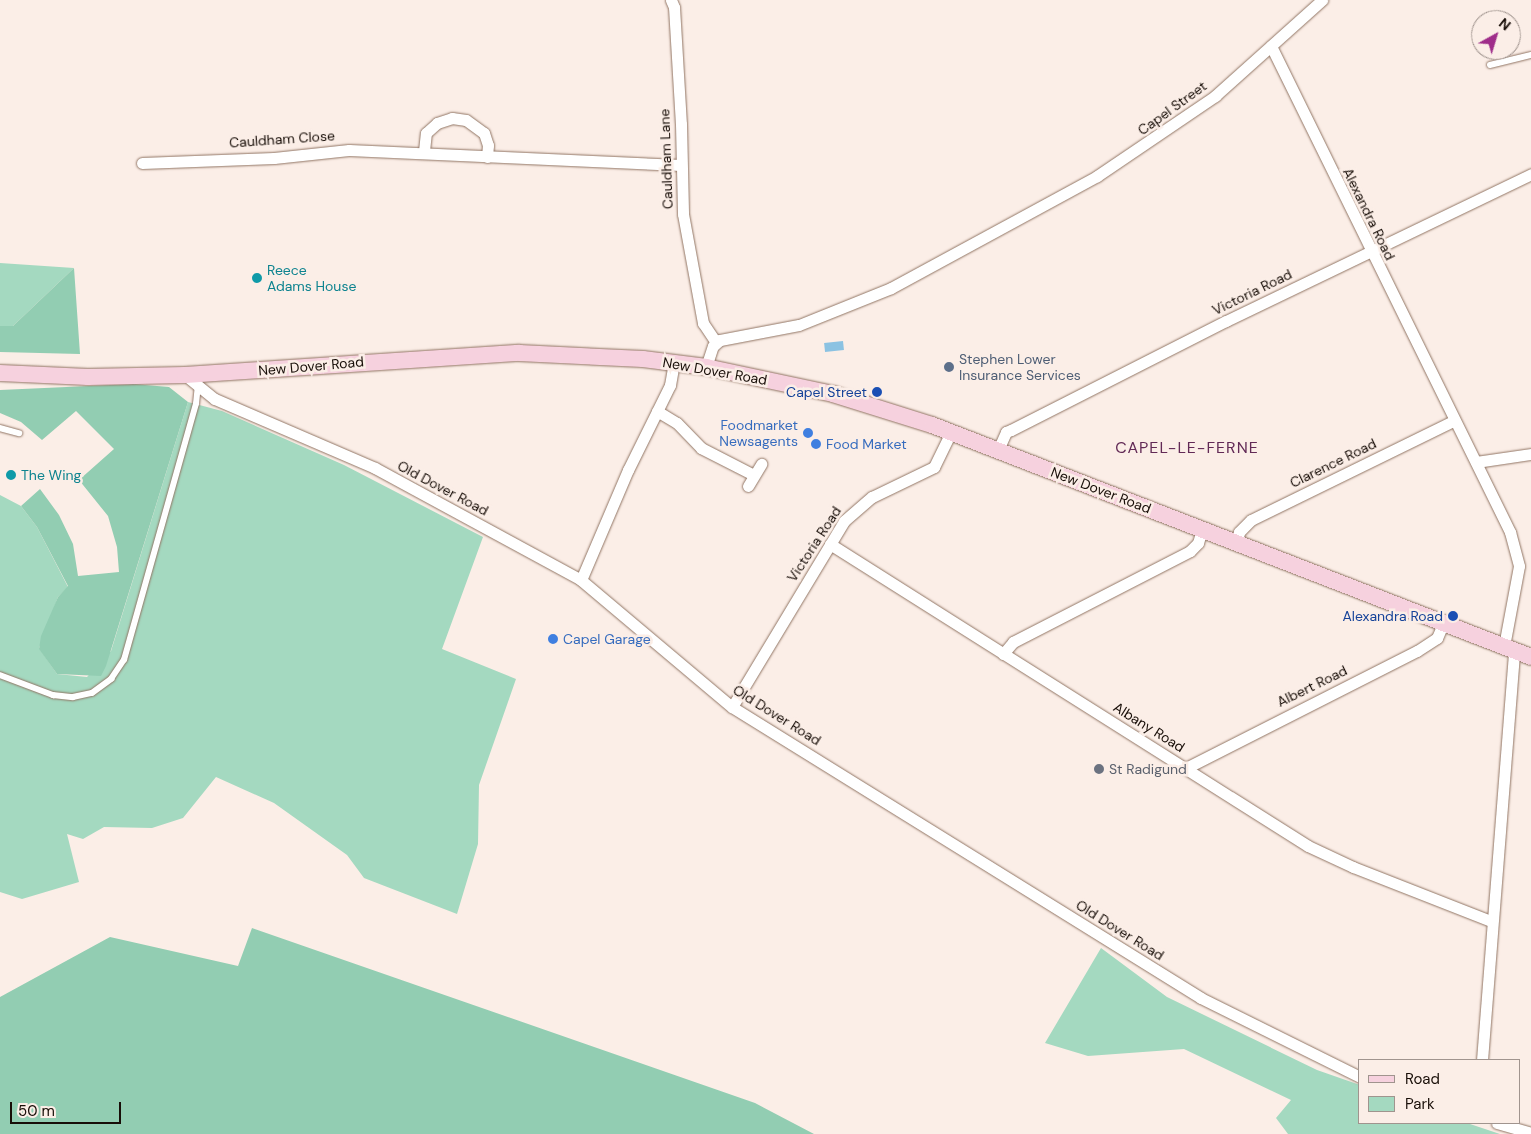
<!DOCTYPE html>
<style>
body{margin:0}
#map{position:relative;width:1531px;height:1134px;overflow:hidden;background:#fbeee7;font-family:"DM Sans",sans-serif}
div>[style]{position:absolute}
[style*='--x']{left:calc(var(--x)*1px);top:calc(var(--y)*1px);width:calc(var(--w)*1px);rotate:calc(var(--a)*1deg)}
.green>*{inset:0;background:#a4d9c0}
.forest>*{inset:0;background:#92cdb2}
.water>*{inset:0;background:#8bc2e2;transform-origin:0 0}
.roads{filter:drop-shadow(0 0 1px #917564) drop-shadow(0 0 1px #917564)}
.lane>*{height:5.5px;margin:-2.75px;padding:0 2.75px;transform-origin:2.75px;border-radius:2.75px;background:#fff}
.street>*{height:11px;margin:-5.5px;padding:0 5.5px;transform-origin:5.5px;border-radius:5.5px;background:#fff}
.secondary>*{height:16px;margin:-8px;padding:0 8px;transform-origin:8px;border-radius:8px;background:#f6d1de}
.dots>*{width:14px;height:14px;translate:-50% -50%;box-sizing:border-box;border:2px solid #fbeee7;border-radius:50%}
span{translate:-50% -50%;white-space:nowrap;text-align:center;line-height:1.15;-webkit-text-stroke:5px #fbeee7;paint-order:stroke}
.street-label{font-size:14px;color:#180e08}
.culture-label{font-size:14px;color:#0d838f}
.left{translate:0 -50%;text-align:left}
.service-label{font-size:14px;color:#4e5e75}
.transit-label{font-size:14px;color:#164399}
.right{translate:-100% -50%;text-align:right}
.shop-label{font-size:14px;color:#366cbe}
.worship-label{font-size:14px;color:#5b616d}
.quarter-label{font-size:16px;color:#622a56;letter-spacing:1px}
.legend{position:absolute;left:1358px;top:1059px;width:162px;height:65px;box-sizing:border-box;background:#fbeee7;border:1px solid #a0948e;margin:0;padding:6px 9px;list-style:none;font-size:15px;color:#180e08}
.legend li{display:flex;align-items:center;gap:10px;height:25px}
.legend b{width:25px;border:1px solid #a0948e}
.north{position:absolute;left:1471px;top:10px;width:50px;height:50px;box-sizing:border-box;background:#fbeee7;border:1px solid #a0948e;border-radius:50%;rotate:39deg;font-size:14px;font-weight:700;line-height:20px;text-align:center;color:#180e08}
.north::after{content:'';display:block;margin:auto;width:18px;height:22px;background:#9f2d8a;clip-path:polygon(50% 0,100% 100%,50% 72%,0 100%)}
.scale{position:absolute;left:10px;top:1102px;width:111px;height:22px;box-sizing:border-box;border:2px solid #180e08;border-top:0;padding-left:6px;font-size:15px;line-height:18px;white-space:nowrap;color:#180e08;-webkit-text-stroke:4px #fbeee7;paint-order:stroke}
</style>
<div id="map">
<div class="green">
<div style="clip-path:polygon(0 263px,74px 268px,13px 326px,0 326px)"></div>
<div style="clip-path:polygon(188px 402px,222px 411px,344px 465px,483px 537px,442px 649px,516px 679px,479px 785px,478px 844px,457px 914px,364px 878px,347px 855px,274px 803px,216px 777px,183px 818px,152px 828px,104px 827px,83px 839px,67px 834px,79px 882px,22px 899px,0 892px,0 495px,21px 506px,37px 527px,68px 587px,58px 597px,39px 648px,57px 674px,87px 677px,111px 651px)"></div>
<div style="clip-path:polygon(1101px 948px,1167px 997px,1317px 1070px,1360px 1085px,1360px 1123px,1467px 1123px,1500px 1134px,1288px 1134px,1276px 1118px,1291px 1100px,1184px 1049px,1088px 1056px,1045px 1043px)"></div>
</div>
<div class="forest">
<div style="clip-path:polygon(74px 268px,80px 354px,0 352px,0 326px,13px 326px)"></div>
<div style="clip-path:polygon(133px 384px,169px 387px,188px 402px,106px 666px,101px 676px,57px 674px,39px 649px,41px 636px,58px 597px,68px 586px,37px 527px,21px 506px,40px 489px,59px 515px,73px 544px,78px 576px,119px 572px,117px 547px,108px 516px,79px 480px,114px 449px,76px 411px,42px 440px,21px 422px,0 413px,0 390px)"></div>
<div style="clip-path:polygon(252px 928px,755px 1103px,814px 1134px,0 1134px,0 997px,110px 937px,238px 966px)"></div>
</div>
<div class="water">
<div style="left:843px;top:341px;width:9px;height:19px;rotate:84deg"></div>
</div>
<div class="roads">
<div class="lane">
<div style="--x:1490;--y:65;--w:42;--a:-13.7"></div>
<div style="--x:0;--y:428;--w:20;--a:15"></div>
<div style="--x:0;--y:675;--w:57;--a:20.7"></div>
<div style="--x:53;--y:695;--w:20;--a:6"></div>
<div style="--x:73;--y:697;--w:19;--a:-12"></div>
<div style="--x:92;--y:693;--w:24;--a:-36"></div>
<div style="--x:111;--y:679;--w:23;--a:-56"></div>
<div style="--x:124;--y:660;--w:266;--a:-74.3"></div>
<div style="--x:196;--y:404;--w:19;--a:-84"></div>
</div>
<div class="street">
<div style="--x:671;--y:0;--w:8;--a:67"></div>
<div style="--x:674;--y:7;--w:117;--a:86.6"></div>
<div style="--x:681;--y:124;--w:90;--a:88.7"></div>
<div style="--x:683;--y:214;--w:111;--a:79.6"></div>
<div style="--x:703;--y:323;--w:23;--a:56"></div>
<div style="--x:1271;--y:46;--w:542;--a:63.81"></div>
<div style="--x:1510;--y:532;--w:35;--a:75"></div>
<div style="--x:1519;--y:566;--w:81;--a:100.6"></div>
<div style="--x:424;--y:151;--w:18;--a:-84"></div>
<div style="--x:426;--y:133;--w:15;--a:-42"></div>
<div style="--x:437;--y:123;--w:16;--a:-18"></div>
<div style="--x:452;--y:118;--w:14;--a:8"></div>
<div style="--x:466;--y:120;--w:22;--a:36"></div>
<div style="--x:484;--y:133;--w:13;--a:72"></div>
<div style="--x:488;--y:145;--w:12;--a:95"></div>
<div style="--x:142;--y:163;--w:132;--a:-2.2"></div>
<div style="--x:274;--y:158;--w:75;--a:-6.1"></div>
<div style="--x:349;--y:150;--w:332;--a:2.6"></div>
<div style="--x:706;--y:367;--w:22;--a:-72"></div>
<div style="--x:713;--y:346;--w:9;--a:-41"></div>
<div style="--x:720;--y:340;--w:80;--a:-10.8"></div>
<div style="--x:799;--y:325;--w:99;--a:-21.9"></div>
<div style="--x:891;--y:288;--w:234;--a:-28.5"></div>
<div style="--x:1097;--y:176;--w:143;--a:-34.1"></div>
<div style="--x:1215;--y:96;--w:144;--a:-41.9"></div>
<div style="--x:185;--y:375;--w:38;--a:39"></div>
<div style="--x:215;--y:399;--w:174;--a:23.3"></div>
<div style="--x:375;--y:468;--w:234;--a:28.5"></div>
<div style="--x:581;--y:580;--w:197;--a:40.1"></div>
<div style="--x:732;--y:707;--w:552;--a:31.82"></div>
<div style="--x:1201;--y:998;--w:178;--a:26.4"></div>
<div style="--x:657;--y:411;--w:23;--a:31"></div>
<div style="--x:677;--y:423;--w:35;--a:46"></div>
<div style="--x:701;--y:448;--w:59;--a:27"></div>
<div style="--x:998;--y:450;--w:20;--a:-66"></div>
<div style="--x:1006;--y:432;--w:5;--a:-22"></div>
<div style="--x:1011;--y:430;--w:241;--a:-26.9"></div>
<div style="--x:1226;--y:321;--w:339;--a:-25.7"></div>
<div style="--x:1476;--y:462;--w:56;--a:-8.3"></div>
<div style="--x:748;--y:486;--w:26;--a:-59"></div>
<div style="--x:830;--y:544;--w:565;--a:32.28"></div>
<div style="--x:1308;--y:846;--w:50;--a:25"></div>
<div style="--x:1353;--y:867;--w:148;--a:21.4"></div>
<div style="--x:1237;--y:544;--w:12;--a:-81"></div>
<div style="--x:1239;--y:532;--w:17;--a:-45"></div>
<div style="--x:1251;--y:520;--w:225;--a:-26.1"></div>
<div style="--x:581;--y:580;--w:120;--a:-66.9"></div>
<div style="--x:628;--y:470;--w:95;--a:-63.7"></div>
<div style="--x:670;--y:385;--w:22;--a:-80"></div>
<div style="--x:1003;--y:654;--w:16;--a:-50"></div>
<div style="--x:1013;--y:642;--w:199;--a:-27.2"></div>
<div style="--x:1190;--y:551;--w:11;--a:-45"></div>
<div style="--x:1198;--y:543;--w:15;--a:-74"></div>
<div style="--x:732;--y:707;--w:217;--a:-58.9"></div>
<div style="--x:844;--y:521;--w:37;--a:-41"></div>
<div style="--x:872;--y:497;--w:69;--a:-25.8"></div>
<div style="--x:934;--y:467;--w:39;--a:-64"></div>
<div style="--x:1186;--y:768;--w:259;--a:-26.9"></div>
<div style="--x:1417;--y:651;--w:24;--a:-33"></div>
<div style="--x:1437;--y:638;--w:15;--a:-67"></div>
<div style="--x:1482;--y:1060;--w:411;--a:-85.5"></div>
<div style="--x:1497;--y:1123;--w:35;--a:16"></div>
</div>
<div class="secondary">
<div style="--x:0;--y:373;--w:88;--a:2.6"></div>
<div style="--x:88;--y:377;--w:97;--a:-1.2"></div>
<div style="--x:185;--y:375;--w:335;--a:-3.8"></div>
<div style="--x:519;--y:353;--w:124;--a:2.8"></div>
<div style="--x:643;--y:359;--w:64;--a:7.2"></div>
<div style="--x:706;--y:367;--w:130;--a:12"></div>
<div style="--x:833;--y:394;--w:104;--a:17.4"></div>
<div style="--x:932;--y:425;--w:642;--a:21.17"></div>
</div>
</div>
<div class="dots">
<div style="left:257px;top:278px;background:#0f9aa8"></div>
<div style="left:949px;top:367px;background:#5c6f8a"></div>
<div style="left:877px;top:392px;background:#1a4fb4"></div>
<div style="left:808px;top:433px;background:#3f7fe0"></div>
<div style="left:816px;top:444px;background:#3f7fe0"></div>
<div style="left:11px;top:475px;background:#0f9aa8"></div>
<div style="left:1453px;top:616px;background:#1a4fb4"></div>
<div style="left:553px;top:639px;background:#3f7fe0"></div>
<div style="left:1099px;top:769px;background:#6b7280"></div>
</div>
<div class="street-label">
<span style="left:1172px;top:108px;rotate:-36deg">Capel Street</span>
<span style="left:282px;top:139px;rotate:-4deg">Cauldham Close</span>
<span style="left:666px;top:159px;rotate:-92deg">Cauldham Lane</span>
<span style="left:1369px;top:214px;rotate:64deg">Alexandra Road</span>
<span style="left:1252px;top:292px;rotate:-26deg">Victoria Road</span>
<span style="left:311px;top:366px;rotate:-5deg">New Dover Road</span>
<span style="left:715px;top:371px;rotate:10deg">New Dover Road</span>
<span style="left:1333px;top:463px;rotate:-26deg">Clarence Road</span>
<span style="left:443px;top:488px;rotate:28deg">Old Dover Road</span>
<span style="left:1101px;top:490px;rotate:21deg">New Dover Road</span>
<span style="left:814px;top:544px;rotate:-57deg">Victoria Road</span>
<span style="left:1312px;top:686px;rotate:-26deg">Albert Road</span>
<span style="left:777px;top:715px;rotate:32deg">Old Dover Road</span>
<span style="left:1149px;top:727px;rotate:32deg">Albany Road</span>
<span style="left:1120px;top:930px;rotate:32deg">Old Dover Road</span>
</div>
<div class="culture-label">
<span class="left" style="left:267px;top:278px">Reece<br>Adams House</span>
<span class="left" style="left:21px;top:475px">The Wing</span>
</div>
<div class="service-label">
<span class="left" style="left:959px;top:367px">Stephen Lower<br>Insurance Services</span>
</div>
<div class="transit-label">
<span class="right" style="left:867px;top:392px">Capel Street</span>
<span class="right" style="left:1443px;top:616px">Alexandra Road</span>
</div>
<div class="shop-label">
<span class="right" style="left:798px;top:433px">Foodmarket<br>Newsagents</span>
<span class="left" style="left:826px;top:444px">Food Market</span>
<span class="left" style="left:563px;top:639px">Capel Garage</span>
</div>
<div class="worship-label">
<span class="left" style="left:1109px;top:769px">St Radigund</span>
</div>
<div class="quarter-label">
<span style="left:1187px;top:448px">CAPEL-LE-FERNE</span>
</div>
<ul class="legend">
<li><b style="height:6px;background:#f6d1de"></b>Road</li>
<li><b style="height:14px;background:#a4d9c0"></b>Park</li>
</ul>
<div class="north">N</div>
<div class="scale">50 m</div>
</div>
